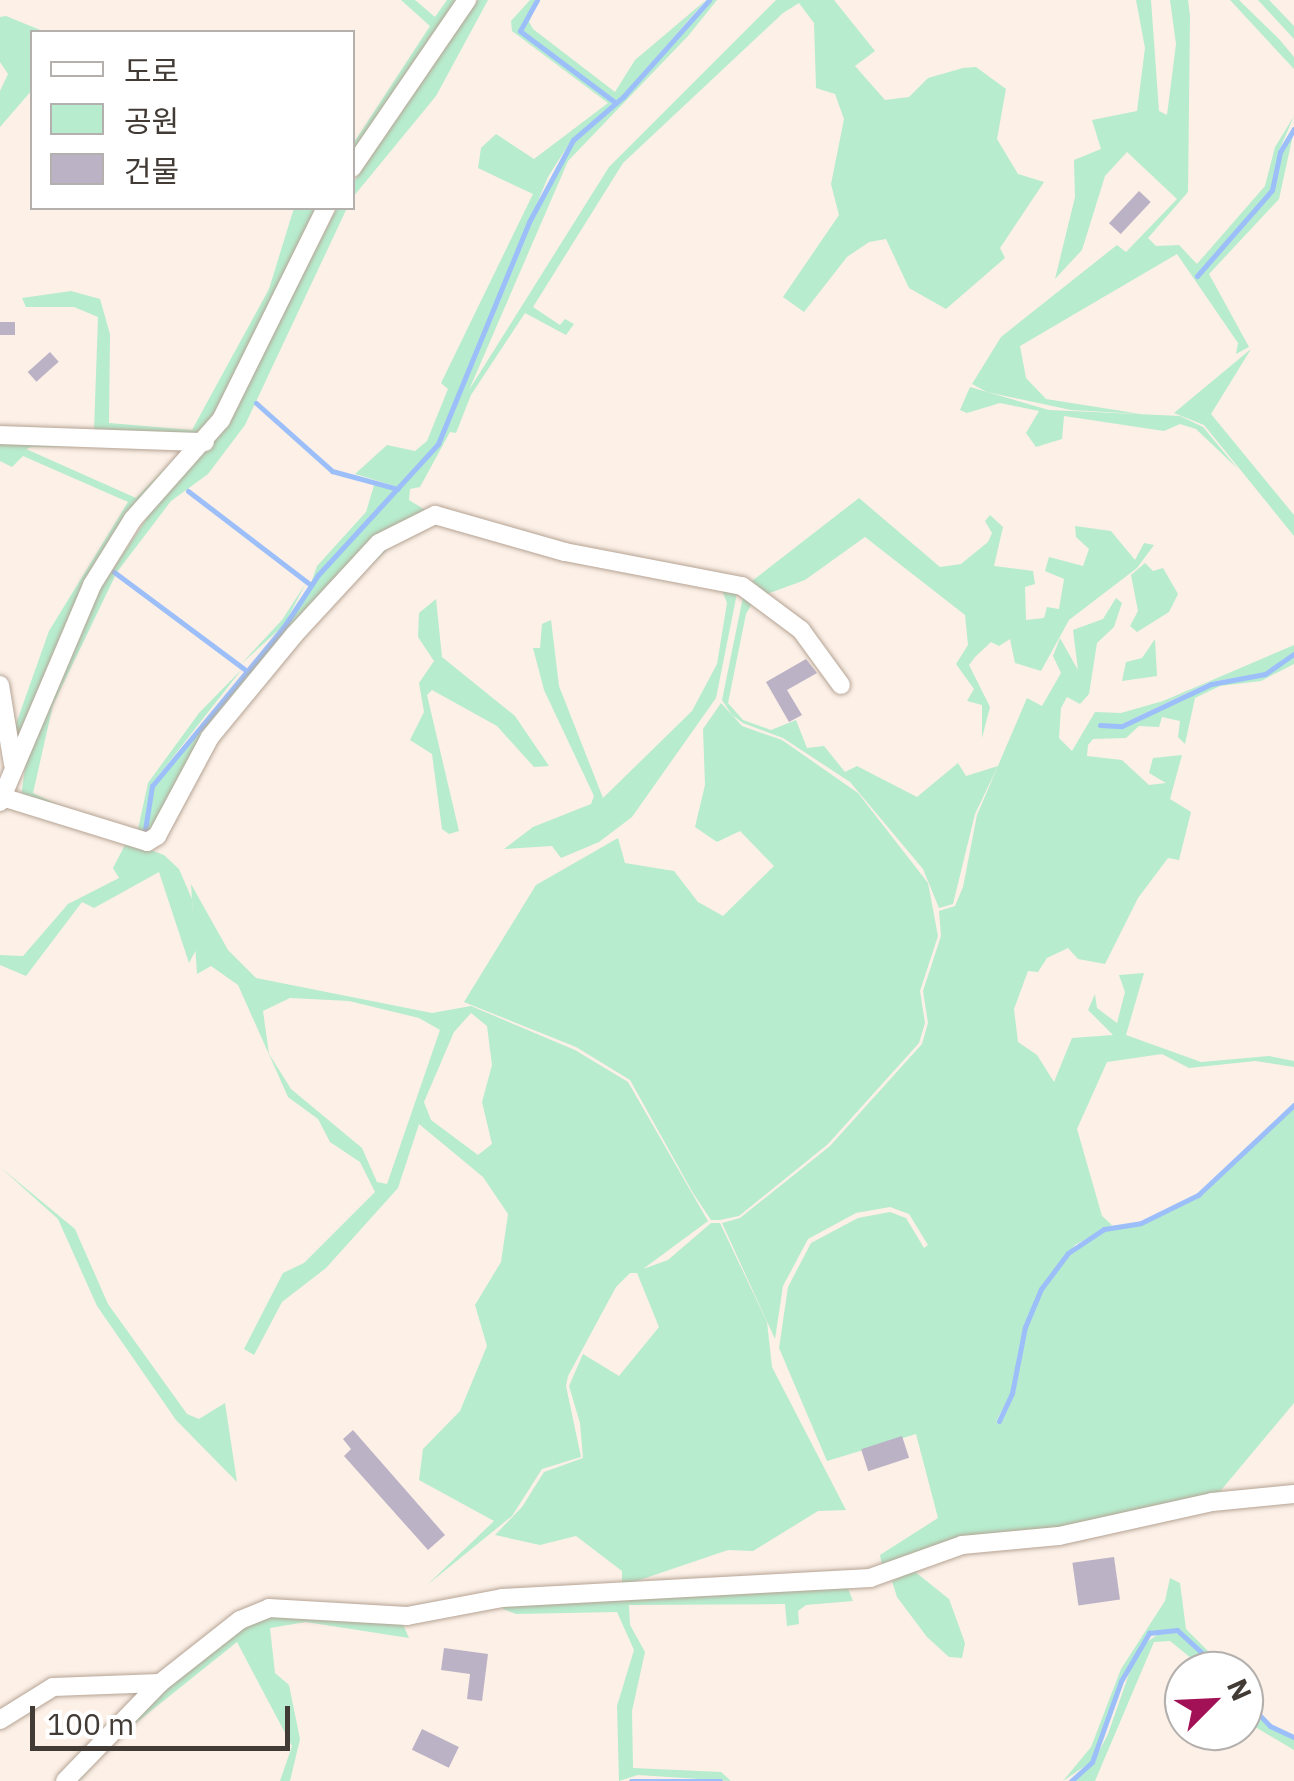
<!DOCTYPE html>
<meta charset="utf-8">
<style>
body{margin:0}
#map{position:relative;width:1294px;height:1781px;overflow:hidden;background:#fcf0e7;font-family:"IBM Plex Sans","Noto Sans KR",sans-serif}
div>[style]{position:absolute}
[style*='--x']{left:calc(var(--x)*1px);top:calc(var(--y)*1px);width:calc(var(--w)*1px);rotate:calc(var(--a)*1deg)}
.green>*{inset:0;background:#b7ecce}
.stream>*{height:5px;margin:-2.5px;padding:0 2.5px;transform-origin:2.5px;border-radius:2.5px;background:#9cbff9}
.building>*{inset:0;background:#bbb2c6;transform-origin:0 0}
.roads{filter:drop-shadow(0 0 2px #b5a394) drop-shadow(0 0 2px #b5a394)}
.minor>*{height:18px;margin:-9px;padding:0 9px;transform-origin:9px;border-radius:9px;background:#fff}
span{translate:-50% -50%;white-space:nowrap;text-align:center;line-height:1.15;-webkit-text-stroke:8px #fff;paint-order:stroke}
.legend{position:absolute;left:30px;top:30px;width:325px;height:180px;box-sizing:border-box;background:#fff;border:2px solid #b3b0ae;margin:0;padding:12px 18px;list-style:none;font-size:30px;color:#423a34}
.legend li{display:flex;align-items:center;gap:20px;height:50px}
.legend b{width:50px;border:2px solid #b3b0ae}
.north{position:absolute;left:1164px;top:1651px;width:100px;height:100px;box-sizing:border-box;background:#fff;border:2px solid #b3b0ae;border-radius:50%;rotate:66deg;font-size:28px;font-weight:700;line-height:40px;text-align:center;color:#423a34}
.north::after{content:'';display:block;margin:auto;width:35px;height:45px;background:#a21155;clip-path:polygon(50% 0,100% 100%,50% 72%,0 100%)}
.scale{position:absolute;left:30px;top:1706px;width:260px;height:45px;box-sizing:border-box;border:5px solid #423a34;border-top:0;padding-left:12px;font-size:30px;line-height:35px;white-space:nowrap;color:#423a34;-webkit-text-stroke:8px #fff;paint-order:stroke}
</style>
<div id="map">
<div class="green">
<div style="clip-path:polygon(401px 0,415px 0,435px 17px,447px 0,458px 0,353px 158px,353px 144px,430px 26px)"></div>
<div style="clip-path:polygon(478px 0,488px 0,436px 96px,353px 197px,353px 183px)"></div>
<div style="clip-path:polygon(530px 0,535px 0,519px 32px,615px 103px,572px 139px,548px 177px,437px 443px,398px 487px,355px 474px,387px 445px,415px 451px,427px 441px,448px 389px,441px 383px,533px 194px,478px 168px,481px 148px,496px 134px,534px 159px,608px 103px,512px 31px,511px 21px)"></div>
<div style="clip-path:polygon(538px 0,529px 22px,533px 29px,615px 92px,635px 60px,706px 0,617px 102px,521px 30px)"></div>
<div style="clip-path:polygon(710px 0,717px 0,688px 36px,568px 161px,469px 390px,609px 167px,776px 0,834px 0,875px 51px,855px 66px,885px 100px,909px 97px,928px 78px,963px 68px,976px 67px,1006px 89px,997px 139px,1018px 174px,1044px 182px,1000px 248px,1005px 258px,946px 309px,909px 288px,886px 239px,869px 242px,847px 257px,804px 312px,783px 297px,839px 215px,831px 184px,844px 119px,835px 94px,816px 88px,814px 23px,799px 3px,783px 13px,623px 163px,533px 307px,560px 325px,565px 319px,574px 324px,566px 335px,525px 313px,471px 395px,456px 433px,450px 432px,420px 487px,410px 489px,409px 500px,427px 511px,235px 698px,163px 821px,146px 836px,153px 786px,286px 626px,319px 576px,439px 444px,530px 222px,573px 140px,624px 98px)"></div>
<div style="clip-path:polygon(1136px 0,1151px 0,1159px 111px,1167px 115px,1176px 44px,1170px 0,1188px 0,1190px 16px,1188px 192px,1148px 238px,1156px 246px,1179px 245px,1197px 264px,1265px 186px,1275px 147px,1294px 116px,1279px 151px,1278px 162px,1294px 130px,1279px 199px,1209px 274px,1249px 347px,1236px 354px,1238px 343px,1177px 254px,1020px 346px,1026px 378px,1046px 399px,1141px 414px,1071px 410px,987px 392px,972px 384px,1001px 337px,1117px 245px,1126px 252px,1177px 199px,1127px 152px,1105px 176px,1082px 250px,1055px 279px,1075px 197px,1074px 160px,1101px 149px,1092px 120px,1137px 111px,1145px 48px)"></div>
<div style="clip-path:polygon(1230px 0,1239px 0,1279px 39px,1294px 57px,1294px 69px)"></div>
<div style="clip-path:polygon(1258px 0,1269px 0,1294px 26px,1294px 39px)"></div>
<div style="clip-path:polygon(6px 16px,45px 32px,32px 32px,32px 90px,0 127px,0 91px,8px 74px,0 62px,0 17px)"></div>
<div style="clip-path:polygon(294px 208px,320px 208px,229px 389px,198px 438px,94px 431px,98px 317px,74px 307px,26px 307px,22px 298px,71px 291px,100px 299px,110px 334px,109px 423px,192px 430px,269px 289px)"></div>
<div style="clip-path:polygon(337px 208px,347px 208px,245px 425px,208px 474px,171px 501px,117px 572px,53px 705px,33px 793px,84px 817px,138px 829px,148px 783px,199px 713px,242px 669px,151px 785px,143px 835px,21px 797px,26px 761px,93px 599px,151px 512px,224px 430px)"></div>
<div style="clip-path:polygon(1251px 349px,1211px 414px,1294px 515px,1294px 536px,1204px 425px,1174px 413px)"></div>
<div style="clip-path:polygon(970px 387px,1049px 410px,1180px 416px,1203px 427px,1238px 469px,1196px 429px,1180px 424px,1164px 431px,1064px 416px,1062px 439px,1036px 447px,1026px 433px,1039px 411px,1000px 403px,967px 413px,960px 410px)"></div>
<div style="clip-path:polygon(evenodd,0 442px,189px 445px,90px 573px,14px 749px,11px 738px,49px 631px,128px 502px,23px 456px,12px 467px,0 461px,0 442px,32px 447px,173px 447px,182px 451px,136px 498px,26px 449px,32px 447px)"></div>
<div style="clip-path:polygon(375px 482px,395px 490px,311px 583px,317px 566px,366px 512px)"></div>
<div style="clip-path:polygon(859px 498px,940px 567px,961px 564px,988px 542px,992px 533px,985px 521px,990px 515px,1003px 527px,994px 566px,1033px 571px,1035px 584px,1025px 587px,1026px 620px,1044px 618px,1047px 607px,1059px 609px,1064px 579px,1045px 571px,1049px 557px,1083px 566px,1089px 549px,1076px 537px,1075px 526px,1111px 531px,1135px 560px,1144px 543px,1154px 545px,1137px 568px,1069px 620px,1041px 671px,1015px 663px,1010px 639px,999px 646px,991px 642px,975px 657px,969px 665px,990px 707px,982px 738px,982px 705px,967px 701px,974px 689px,956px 664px,968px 645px,965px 615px,865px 537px,805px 580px,767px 594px,752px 581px)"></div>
<div style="clip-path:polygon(1145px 563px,1153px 571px,1163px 568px,1178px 594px,1169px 612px,1137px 632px,1130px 626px,1138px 611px,1131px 575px)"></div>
<div style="clip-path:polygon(306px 583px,284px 625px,241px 664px,282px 620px)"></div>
<div style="clip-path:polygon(721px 588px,737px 593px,716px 698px,632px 817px,599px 842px,561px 858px,552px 846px,504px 849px,533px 827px,591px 804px,594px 796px,544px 690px,533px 648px,540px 648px,542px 624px,551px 620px,559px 686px,603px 798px,692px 711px,717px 664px,727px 603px)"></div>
<div style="clip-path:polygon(744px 592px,756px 597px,746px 614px,728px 703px,743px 720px,771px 730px,796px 720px,807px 748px,824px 746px,845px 772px,857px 766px,917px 797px,958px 763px,966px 776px,998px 766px,975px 814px,953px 904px,939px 908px,923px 869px,850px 782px,783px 738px,743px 723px,732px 715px,722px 700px)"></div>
<div style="clip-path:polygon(1116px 598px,1122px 603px,1114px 627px,1097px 643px,1089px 694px,1080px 704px,1067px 697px,1061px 708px,1059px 738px,1072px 751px,1095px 712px,1121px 713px,1163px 701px,1294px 645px,1294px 652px,1264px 673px,1210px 682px,1122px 724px,1098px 724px,1122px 727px,1211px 685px,1265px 675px,1294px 656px,1294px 664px,1261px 681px,1220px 686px,1195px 698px,1185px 744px,1178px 737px,1180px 721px,1162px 717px,1159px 727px,1139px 726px,1126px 738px,1093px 739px,1088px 745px,1087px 756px,1122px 760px,1149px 785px,1166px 783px,1149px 773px,1153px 758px,1182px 755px,1170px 799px,1191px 812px,1179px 860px,1168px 858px,1138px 898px,1105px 964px,1078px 959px,1068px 948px,1047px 958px,1038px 972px,1028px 971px,1014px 1009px,1018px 1042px,1037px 1055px,1054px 1082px,1072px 1038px,1113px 1035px,1088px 1010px,1095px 994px,1097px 1008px,1117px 1023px,1125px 992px,1119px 975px,1144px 973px,1126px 1035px,1201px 1062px,1269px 1056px,1294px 1061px,1294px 1067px,1255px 1061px,1189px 1068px,1162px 1054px,1107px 1062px,1077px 1129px,1102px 1216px,1112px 1225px,1075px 1245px,1040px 1288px,1024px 1327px,1011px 1392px,995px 1424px,1014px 1393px,1027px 1327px,1042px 1289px,1069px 1254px,1104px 1230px,1141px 1224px,1198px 1196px,1294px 1107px,1294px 1403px,1217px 1495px,882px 1566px,880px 1555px,938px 1518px,916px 1434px,827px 1461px,779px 1348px,788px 1287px,811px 1243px,858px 1218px,890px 1212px,906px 1218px,924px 1248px,928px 1245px,909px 1214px,890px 1207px,856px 1213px,808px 1239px,783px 1286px,775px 1339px,722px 1223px,740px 1218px,830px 1146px,922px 1044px,928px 1023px,923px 991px,941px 936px,939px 911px,955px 906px,963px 887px,977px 815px,1027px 698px,1042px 706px,1061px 673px,1053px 656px,1060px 638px,1078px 670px,1073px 630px,1103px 619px)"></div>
<div style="clip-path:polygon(436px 599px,442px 657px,515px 716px,549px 766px,534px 767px,497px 726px,432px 690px,427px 695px,459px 831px,449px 834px,442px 829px,432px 754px,410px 740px,424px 712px,419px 683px,434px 661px,418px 637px,419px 613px)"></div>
<div style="clip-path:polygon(1155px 639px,1157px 676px,1122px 681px,1126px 662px,1142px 658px)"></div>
<div style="clip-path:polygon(721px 703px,742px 726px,782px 740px,858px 793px,928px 883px,938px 936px,920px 991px,925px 1023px,919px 1043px,828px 1144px,739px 1216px,720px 1220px,711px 1220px,693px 1193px,630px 1080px,576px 1047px,464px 1002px,536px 885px,618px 838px,625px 863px,674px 871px,698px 902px,723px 916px,774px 866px,740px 831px,717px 842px,695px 827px,705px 785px,703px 729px)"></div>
<div style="clip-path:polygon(127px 841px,164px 855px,179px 869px,192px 899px,196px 950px,189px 963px,159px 872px,94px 908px,82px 902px,26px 976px,0 965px,0 955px,23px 956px,68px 904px,119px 878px,113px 868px)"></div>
<div style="clip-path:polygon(evenodd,191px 884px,228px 950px,256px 978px,432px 1013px,471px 1006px,575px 1050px,628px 1082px,708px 1221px,643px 1269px,668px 1260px,711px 1223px,720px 1223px,767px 1322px,772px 1367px,846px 1510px,818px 1511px,753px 1551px,728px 1550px,622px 1586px,622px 1571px,576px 1536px,540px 1545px,495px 1535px,522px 1507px,544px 1472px,583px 1458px,580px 1423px,569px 1386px,583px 1354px,619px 1376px,659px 1327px,637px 1273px,630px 1273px,616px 1287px,568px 1376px,566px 1386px,581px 1457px,542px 1469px,512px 1516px,427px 1585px,494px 1521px,419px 1480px,423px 1449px,460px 1411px,487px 1346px,475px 1305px,501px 1262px,508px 1214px,483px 1177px,419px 1124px,398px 1188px,326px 1268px,282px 1302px,254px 1355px,244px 1349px,283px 1273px,304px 1263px,375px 1192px,360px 1162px,330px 1142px,318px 1119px,288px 1097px,238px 985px,211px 966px,197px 974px,191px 884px,290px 998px,349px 1001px,419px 1018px,440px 1030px,387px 1184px,377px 1182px,362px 1148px,291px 1089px,269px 1054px,263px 1011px,290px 998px,191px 884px,471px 1013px,487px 1026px,492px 1065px,482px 1102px,492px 1144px,478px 1155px,431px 1120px,424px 1102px,454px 1032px,471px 1013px)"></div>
<div style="clip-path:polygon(0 1167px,75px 1229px,108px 1304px,187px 1414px,199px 1419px,225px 1403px,237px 1482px,176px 1420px,97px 1306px,58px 1219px)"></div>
<div style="clip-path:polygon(914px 1571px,949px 1599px,965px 1643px,962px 1658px,949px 1657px,927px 1637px,897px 1597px,892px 1581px)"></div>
<div style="clip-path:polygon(1170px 1578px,1180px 1583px,1186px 1629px,1228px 1671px,1177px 1629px,1148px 1632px,1120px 1680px,1091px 1762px,1063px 1781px,1091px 1747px,1121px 1669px,1165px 1601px)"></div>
<div style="clip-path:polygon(847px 1586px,853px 1601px,806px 1605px,798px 1611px,799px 1624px,787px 1626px,785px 1604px,629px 1605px,630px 1625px,645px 1652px,632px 1711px,633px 1768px,721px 1772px,731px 1781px,638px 1775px,619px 1781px,617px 1706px,634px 1650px,617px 1612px,516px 1614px,503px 1609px,504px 1603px)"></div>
<div style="clip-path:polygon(269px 1616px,402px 1622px,409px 1638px,306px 1622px,270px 1628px,275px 1673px,289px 1685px,300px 1739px,290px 1781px,280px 1781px,292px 1746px,237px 1642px,116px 1739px,79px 1781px,69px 1781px,111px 1734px,244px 1626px)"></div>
<div style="clip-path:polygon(1166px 1629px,1186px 1637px,1220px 1671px,1207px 1671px,1170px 1641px,1154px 1642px,1095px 1781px,1073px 1781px,1093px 1763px,1108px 1734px,1138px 1648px)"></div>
<div style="clip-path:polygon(1244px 1701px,1269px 1727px,1294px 1738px,1294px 1750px,1247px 1722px)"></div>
</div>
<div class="stream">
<div style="--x:537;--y:0;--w:35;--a:119"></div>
<div style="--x:520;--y:31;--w:120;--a:36.9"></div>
<div style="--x:1197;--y:276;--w:114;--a:-48.9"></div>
<div style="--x:1272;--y:190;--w:39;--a:-78"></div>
<div style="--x:1280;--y:152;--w:27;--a:-59"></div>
<div style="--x:256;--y:403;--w:102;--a:41.8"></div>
<div style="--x:332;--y:471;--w:68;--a:15.3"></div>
<div style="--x:188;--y:491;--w:155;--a:37.4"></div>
<div style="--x:114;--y:572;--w:162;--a:36.7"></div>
<div style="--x:1100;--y:725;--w:22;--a:3"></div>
<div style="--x:1122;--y:726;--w:98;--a:-25.3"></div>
<div style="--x:1211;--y:684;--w:55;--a:-10.5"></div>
<div style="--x:1265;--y:674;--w:35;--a:-35"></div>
<div style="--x:144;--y:836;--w:51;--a:-80.9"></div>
<div style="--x:152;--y:786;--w:209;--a:-50.4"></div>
<div style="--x:285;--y:625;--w:60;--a:-56.6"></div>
<div style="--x:318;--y:575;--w:178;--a:-47.5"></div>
<div style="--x:438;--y:444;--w:240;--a:-67.7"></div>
<div style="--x:529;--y:222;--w:93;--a:-61.8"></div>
<div style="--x:573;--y:140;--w:66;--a:-40.7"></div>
<div style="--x:623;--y:97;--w:130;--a:-48.4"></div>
<div style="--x:999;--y:1421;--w:31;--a:-65"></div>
<div style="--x:1012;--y:1393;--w:67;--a:-78.9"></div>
<div style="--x:1025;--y:1327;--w:41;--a:-67.2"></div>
<div style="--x:1041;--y:1289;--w:45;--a:-53.1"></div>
<div style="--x:1068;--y:1253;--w:43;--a:-33.7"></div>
<div style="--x:1104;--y:1229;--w:37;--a:-9"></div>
<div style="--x:1141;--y:1223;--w:64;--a:-26.2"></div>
<div style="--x:1198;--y:1195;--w:132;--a:-43.2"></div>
<div style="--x:1244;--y:1699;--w:37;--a:46"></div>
<div style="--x:1270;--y:1726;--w:26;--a:25"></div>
<div style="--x:631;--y:1781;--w:89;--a:0"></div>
<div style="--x:1071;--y:1781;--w:28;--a:-42"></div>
<div style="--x:1092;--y:1762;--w:86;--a:-70.3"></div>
<div style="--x:1121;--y:1681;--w:56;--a:-59.7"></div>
<div style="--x:1149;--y:1633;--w:28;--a:-6"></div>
<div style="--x:1177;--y:1630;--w:61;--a:42.3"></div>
</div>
<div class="building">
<div style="left:1139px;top:191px;width:16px;height:44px;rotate:43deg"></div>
<div style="left:0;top:322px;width:15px;height:13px"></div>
<div style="left:50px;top:352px;width:13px;height:30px;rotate:48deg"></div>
<div style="clip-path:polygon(806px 659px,817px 673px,787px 690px,802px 715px,789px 722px,766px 682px)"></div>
<div style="clip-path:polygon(353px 1430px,445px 1535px,428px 1550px,344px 1456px,351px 1449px,343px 1439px)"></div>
<div style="left:902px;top:1436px;width:23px;height:43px;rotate:72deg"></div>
<div style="left:1114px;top:1557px;width:43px;height:42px;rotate:82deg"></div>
<div style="clip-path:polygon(444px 1648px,488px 1654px,482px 1701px,467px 1699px,470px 1674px,441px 1670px)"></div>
<div style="left:422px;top:1729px;width:41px;height:23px;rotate:26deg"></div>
</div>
<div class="roads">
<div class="minor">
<div style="--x:352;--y:168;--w:204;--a:-55.6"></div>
<div style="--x:0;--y:435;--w:205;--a:2"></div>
<div style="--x:0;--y:685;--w:80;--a:80.7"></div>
<div style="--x:2;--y:797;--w:152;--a:17.2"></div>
<div style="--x:147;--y:842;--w:12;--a:-31"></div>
<div style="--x:157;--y:836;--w:112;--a:-61.8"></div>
<div style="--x:210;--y:737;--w:132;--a:-50.5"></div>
<div style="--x:294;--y:635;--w:125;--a:-47.3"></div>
<div style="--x:379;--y:543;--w:63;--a:-26.6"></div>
<div style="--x:435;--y:515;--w:135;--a:15.9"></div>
<div style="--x:565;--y:552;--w:180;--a:10.9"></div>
<div style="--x:742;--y:586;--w:74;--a:36.7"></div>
<div style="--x:801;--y:630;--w:68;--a:54"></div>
<div style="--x:0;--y:802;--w:236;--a:-67"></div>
<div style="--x:92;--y:585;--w:78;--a:-58.2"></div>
<div style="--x:133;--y:519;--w:132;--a:-48.4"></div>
<div style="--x:221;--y:420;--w:237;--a:-63.7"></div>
<div style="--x:0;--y:1720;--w:62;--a:-31.9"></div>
<div style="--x:53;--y:1687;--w:107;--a:-2.1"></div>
<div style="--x:160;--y:1683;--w:102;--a:-38.2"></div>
<div style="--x:240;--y:1620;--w:31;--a:-22"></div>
<div style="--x:269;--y:1608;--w:138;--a:3.3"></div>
<div style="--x:407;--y:1616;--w:97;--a:-10.7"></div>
<div style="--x:502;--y:1598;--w:369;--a:-3.1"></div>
<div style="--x:870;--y:1578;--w:98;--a:-19.7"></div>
<div style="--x:962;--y:1545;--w:97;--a:-5.3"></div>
<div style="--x:1059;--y:1536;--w:157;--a:-12.5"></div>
<div style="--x:1212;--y:1502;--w:82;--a:-5.6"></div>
<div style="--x:65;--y:1781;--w:136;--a:-45.9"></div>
</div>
</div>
<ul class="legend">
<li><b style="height:12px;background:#fff"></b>도로</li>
<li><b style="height:28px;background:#b7ecce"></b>공원</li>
<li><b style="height:28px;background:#bbb2c6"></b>건물</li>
</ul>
<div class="north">N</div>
<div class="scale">100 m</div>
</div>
